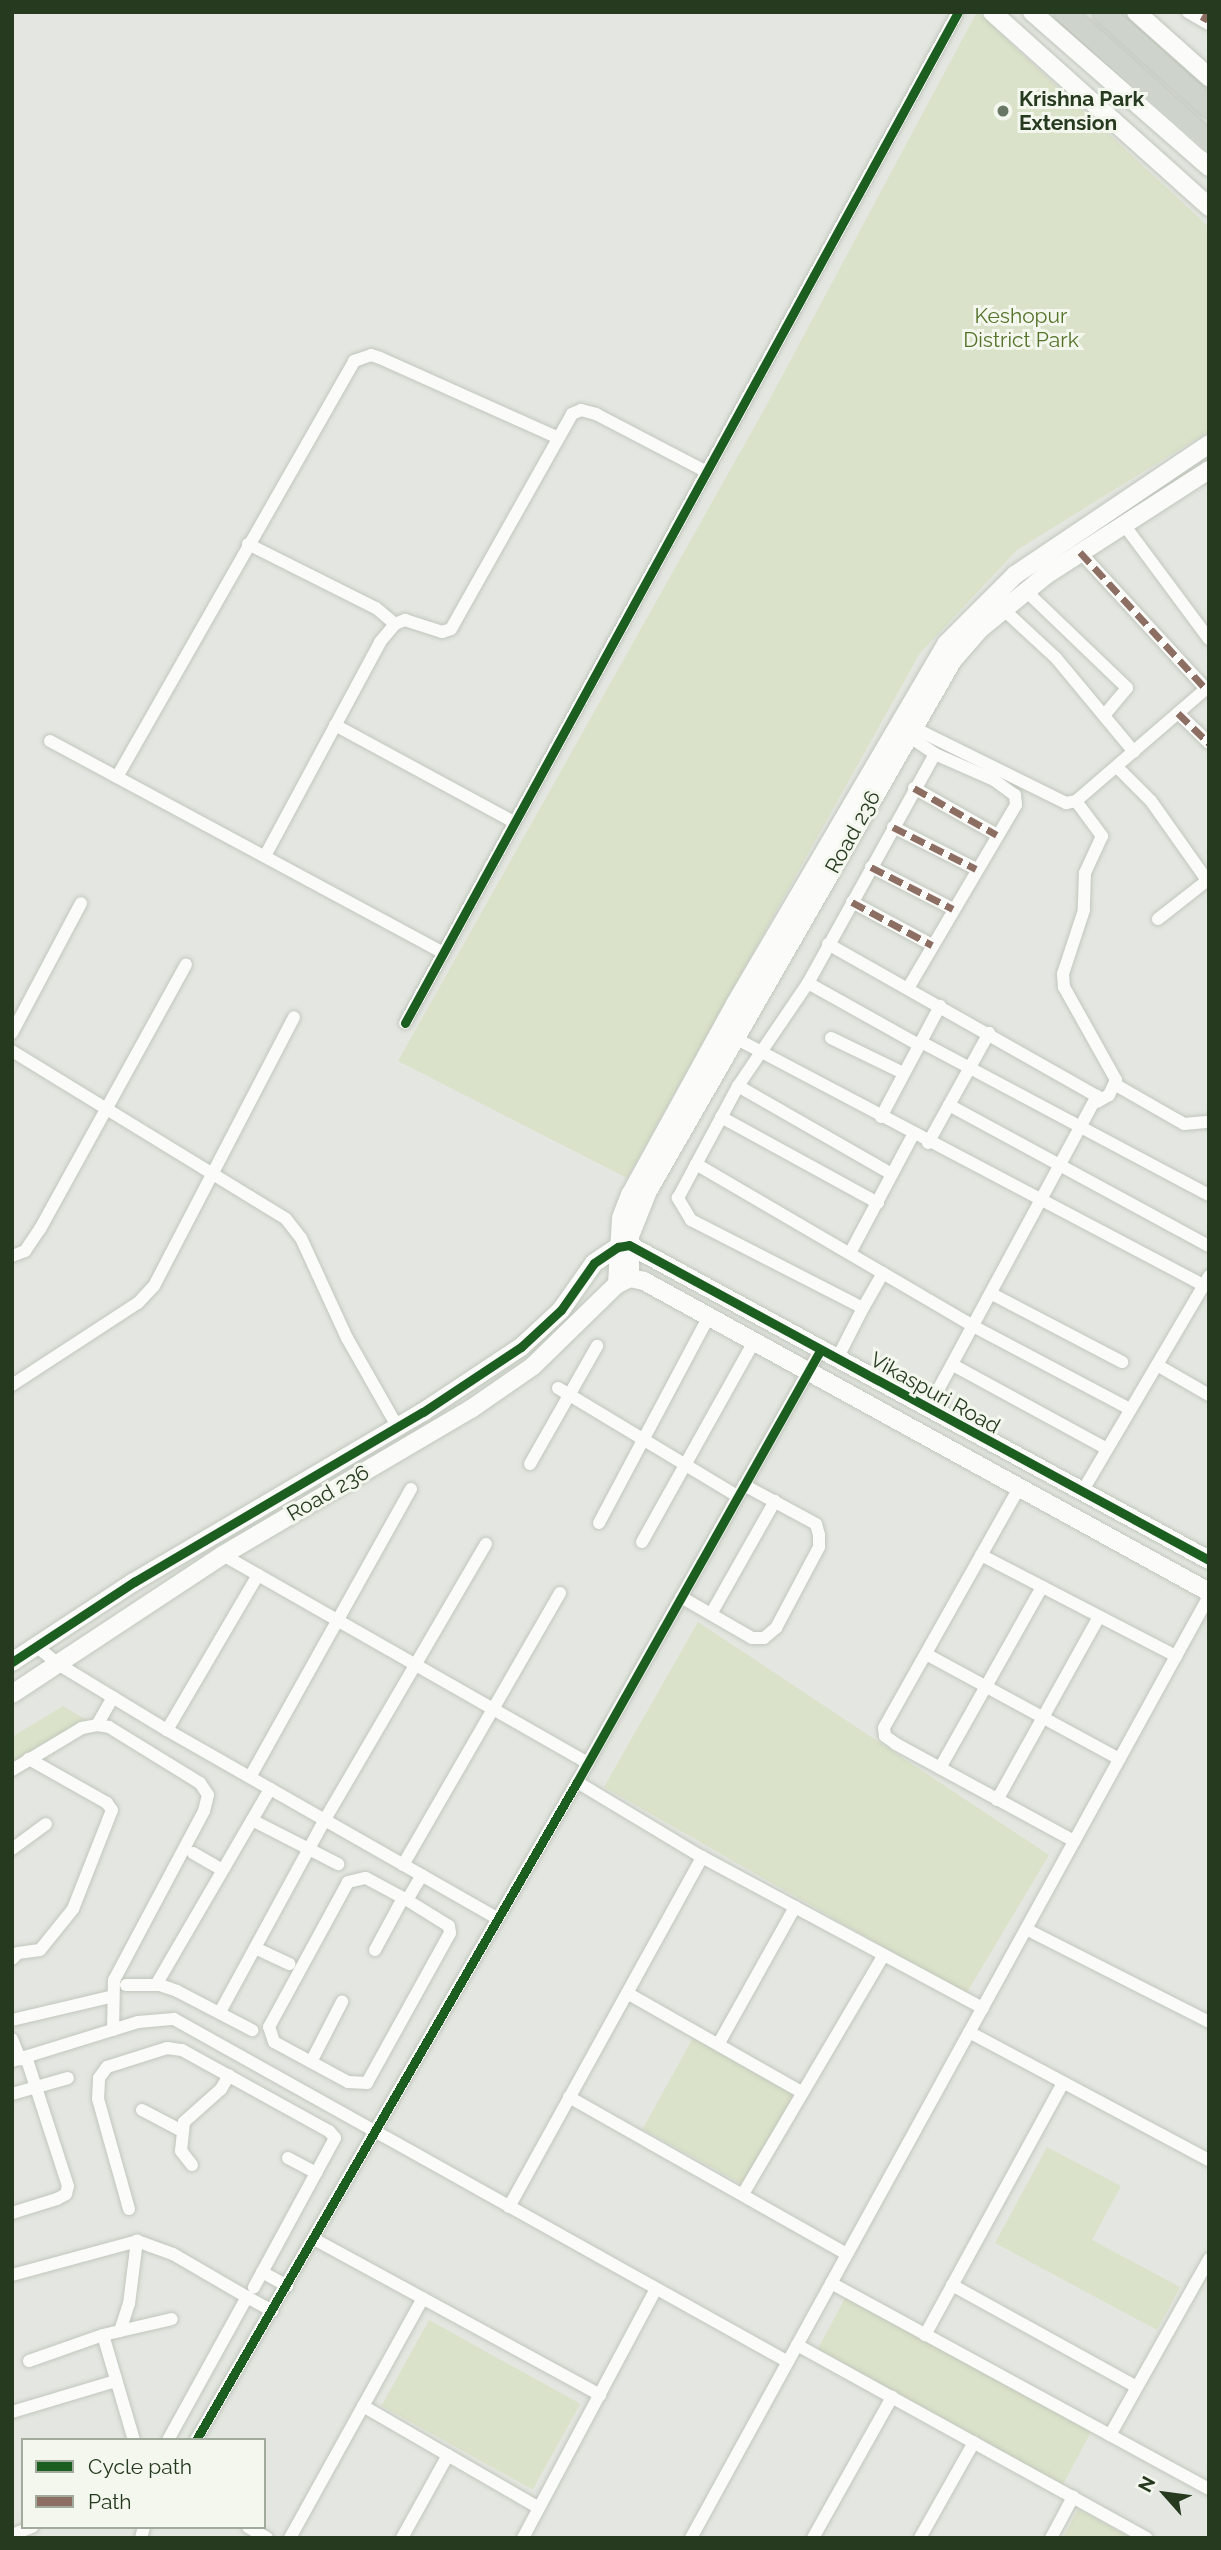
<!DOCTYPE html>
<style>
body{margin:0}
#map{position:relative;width:1221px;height:2550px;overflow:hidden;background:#e4e7e1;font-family:Raleway,sans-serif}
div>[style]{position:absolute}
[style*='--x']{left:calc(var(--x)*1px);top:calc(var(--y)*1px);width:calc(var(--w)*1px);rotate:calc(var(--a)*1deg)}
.green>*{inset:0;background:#dae2c9;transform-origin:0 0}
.roads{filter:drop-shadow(0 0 2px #c1c7bd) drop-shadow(0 0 2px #c1c7bd)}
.street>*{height:12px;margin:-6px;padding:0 6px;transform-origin:6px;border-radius:6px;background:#fbfbfa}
.secondary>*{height:18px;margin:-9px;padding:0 9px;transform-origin:9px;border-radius:9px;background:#fbfbfa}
.primary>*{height:21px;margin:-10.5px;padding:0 10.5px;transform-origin:10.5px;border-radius:10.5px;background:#ced4cc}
.quiet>*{height:7px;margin-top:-3.5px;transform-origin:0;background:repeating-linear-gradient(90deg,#8d6e63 0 14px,transparent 0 21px)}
.cycleway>*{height:9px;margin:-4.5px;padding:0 4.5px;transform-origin:4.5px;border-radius:4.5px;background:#1b5e20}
.dots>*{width:19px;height:19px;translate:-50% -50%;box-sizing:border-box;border:4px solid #f3f7ee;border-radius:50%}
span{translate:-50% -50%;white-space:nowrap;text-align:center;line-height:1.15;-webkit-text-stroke:6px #f3f7ee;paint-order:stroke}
.poi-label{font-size:21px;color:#263a1f;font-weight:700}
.left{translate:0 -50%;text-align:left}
.park-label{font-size:21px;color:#547228}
.street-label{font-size:21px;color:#263a1f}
.frame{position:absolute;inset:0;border:14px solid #263a1f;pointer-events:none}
.legend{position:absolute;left:21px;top:2438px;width:245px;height:91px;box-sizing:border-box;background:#f3f7ee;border:2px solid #a1ab9b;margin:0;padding:9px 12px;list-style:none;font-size:21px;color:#263a1f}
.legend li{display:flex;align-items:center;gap:14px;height:35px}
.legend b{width:35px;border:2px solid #a1ab9b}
.north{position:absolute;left:1130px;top:2459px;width:70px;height:70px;-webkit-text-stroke:5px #f3f7ee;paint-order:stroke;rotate:298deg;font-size:19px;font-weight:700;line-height:28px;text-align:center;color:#263a1f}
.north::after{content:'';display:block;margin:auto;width:24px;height:32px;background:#263a1f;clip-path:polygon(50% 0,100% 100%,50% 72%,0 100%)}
</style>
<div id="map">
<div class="green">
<div style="clip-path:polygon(977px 12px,1209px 227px,1209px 431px,1017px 550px,920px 653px,627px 1178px,398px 1061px,765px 408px)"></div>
<div style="clip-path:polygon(698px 1622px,1049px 1855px,966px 1994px,604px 1787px)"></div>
<div style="clip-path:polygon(63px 1706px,96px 1726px,12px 1778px,12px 1737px)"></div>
<div style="left:693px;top:2038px;width:120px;height:104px;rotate:29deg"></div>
<div style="clip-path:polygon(1047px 2147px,1121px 2186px,1092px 2240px,1180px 2287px,1157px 2330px,995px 2243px)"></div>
<div style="left:845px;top:2298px;width:280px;height:66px;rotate:28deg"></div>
<div style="left:429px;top:2320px;width:173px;height:98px;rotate:29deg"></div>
<div style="clip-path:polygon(1078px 2509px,1131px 2538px,1063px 2538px)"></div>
</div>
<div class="roads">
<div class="street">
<div style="--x:1188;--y:12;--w:24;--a:30"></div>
<div style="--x:1125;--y:526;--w:141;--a:53.4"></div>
<div style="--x:248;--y:544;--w:143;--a:26.6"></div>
<div style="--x:376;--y:608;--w:25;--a:40"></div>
<div style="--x:1080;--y:552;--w:186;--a:47.4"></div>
<div style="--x:1026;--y:591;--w:140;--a:43.8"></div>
<div style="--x:1127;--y:688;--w:34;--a:130"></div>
<div style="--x:1003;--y:609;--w:72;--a:42.8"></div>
<div style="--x:1056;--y:658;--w:122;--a:50.3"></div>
<div style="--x:1178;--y:713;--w:43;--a:44.1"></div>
<div style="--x:335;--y:725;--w:204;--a:28.5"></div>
<div style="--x:912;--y:727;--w:172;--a:26.3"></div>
<div style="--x:1066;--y:803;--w:10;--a:-11"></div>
<div style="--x:1076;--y:801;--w:176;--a:-40.8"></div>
<div style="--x:907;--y:735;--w:34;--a:34"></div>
<div style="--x:935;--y:754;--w:64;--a:23.8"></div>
<div style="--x:994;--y:780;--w:26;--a:36"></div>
<div style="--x:1015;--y:795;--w:10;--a:84"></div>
<div style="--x:1016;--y:805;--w:212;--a:120.5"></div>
<div style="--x:50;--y:741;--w:447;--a:28.3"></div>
<div style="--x:1117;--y:767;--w:48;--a:45"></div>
<div style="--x:1151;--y:801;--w:97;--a:54.7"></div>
<div style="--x:117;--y:777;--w:479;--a:-60.3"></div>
<div style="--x:354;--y:361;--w:18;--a:-19"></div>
<div style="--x:371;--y:355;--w:9;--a:18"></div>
<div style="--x:380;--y:358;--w:194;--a:24.1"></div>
<div style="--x:914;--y:788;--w:95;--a:29.5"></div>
<div style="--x:1076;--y:801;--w:44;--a:53.4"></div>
<div style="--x:1102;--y:836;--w:41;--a:114.7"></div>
<div style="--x:1085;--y:873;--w:37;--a:92"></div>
<div style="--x:1084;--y:910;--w:67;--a:108.2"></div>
<div style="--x:1063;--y:974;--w:13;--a:86"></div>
<div style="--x:1064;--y:987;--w:107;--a:60.8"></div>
<div style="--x:1116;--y:1080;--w:17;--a:115"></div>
<div style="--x:1109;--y:1095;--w:14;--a:150"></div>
<div style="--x:893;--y:827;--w:93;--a:26.8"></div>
<div style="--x:265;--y:856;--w:243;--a:-61.7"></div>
<div style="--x:380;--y:642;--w:23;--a:-50"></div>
<div style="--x:395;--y:624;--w:11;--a:-22"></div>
<div style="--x:405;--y:620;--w:39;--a:18"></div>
<div style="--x:442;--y:632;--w:9;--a:-18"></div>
<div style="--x:451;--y:629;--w:247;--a:-60.6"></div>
<div style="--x:572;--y:414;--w:10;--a:-24"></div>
<div style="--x:581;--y:410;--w:16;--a:15"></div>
<div style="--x:596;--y:414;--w:123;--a:27.6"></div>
<div style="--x:871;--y:867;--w:92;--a:27.1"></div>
<div style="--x:852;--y:902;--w:91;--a:28.3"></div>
<div style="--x:1158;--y:919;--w:65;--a:-38.1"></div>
<div style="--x:828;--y:944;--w:309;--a:29.5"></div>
<div style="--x:1097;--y:1096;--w:356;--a:118.4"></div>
<div style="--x:808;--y:983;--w:127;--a:29.2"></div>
<div style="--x:405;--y:1023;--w:1152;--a:-61.32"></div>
<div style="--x:12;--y:1033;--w:147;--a:-62"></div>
<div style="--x:735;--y:1038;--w:529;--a:27.82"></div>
<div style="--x:831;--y:1038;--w:80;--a:25.9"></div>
<div style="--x:921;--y:1042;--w:326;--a:28"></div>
<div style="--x:12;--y:1051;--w:321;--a:31.5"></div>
<div style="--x:286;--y:1219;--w:24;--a:52"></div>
<div style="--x:301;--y:1238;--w:110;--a:65.3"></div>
<div style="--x:347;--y:1338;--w:101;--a:60.4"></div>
<div style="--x:1116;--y:1085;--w:78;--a:29.8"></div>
<div style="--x:1184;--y:1124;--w:25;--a:-5"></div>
<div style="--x:738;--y:1086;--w:175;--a:29.8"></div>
<div style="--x:949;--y:1105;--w:296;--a:28.5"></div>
<div style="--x:721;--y:1117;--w:179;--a:28.7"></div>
<div style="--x:881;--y:1117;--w:126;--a:-62"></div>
<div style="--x:928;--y:1143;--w:126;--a:-61"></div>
<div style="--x:696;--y:1164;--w:321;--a:30.3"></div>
<div style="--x:973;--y:1326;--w:178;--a:27.9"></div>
<div style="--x:850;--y:1253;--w:134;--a:-61.9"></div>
<div style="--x:12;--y:1256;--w:14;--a:-21"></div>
<div style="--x:25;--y:1251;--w:27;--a:-56"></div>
<div style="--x:40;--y:1229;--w:302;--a:-61.1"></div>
<div style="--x:883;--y:1273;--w:40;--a:119.7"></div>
<div style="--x:863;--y:1308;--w:193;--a:-152.9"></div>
<div style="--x:691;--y:1220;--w:26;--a:-121"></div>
<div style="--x:678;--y:1198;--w:127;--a:-61.8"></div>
<div style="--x:738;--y:1086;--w:125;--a:-55.8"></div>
<div style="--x:808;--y:983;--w:262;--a:-61"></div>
<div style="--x:992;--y:1294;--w:147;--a:27.6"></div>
<div style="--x:837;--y:1359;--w:57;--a:-63"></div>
<div style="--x:953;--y:1365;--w:175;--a:28.6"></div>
<div style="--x:1157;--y:1365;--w:60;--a:30"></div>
<div style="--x:12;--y:1385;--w:150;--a:-33.1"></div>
<div style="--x:138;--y:1303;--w:23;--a:-47"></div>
<div style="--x:154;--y:1286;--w:303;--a:-62.5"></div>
<div style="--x:558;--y:1388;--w:209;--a:31.1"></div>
<div style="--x:530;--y:1464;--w:136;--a:-60.4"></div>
<div style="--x:1019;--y:1488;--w:275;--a:119.4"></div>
<div style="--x:884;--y:1728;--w:8;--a:83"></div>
<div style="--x:885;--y:1736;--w:14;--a:36"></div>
<div style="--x:896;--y:1744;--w:203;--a:28.6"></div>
<div style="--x:1082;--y:1492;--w:251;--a:-59.5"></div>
<div style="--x:599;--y:1523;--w:232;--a:-62"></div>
<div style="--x:642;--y:1542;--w:228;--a:-60.8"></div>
<div style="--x:223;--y:1555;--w:420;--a:29.7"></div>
<div style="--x:981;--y:1555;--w:220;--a:27.4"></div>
<div style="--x:681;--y:1597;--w:82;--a:30"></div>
<div style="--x:752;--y:1638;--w:12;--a:0"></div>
<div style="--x:764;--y:1638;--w:16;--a:-40"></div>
<div style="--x:776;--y:1628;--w:92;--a:-62"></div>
<div style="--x:819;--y:1547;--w:12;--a:-90"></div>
<div style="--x:819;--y:1535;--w:11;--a:-105"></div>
<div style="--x:816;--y:1524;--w:82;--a:-151.6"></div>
<div style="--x:711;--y:1614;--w:130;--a:-60.5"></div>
<div style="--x:36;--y:1646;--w:28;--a:39"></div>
<div style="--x:58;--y:1664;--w:127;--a:31.2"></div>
<div style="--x:167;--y:1730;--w:379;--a:29.7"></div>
<div style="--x:926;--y:1654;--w:220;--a:28.5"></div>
<div style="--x:97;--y:1725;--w:32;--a:-60"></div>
<div style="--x:167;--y:1730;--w:180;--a:-59.6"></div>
<div style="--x:940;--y:1768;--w:208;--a:-60.6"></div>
<div style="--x:12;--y:1770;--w:82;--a:-31"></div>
<div style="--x:82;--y:1728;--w:15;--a:-11"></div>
<div style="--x:97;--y:1725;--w:12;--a:9"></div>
<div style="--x:109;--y:1727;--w:107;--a:31.6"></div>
<div style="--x:200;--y:1783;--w:14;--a:56"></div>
<div style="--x:208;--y:1795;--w:16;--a:104"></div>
<div style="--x:204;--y:1811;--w:191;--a:118"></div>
<div style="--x:114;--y:1980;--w:50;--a:91.1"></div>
<div style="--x:250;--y:1777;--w:330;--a:-60.8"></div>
<div style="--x:577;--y:1782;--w:146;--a:31"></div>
<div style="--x:702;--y:1857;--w:319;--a:28.3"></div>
<div style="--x:997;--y:1800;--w:210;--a:-60.9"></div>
<div style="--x:252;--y:1820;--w:97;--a:27.1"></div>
<div style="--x:12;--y:1849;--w:42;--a:-36.3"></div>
<div style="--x:193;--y:1853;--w:34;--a:30"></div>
<div style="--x:403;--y:1865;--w:314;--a:-60"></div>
<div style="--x:407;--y:1900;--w:49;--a:31.8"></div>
<div style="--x:449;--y:1926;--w:7;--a:82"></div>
<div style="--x:450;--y:1933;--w:171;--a:119"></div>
<div style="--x:367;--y:2083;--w:19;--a:-177"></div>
<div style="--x:348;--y:2082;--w:84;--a:-151.6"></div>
<div style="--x:274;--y:2042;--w:16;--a:-108"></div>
<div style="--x:269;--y:2027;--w:165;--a:-61.4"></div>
<div style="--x:348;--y:1882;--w:18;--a:-13"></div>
<div style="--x:366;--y:1878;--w:47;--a:28.2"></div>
<div style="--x:407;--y:1900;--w:29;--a:-59"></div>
<div style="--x:1026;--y:1929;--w:205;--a:26.9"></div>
<div style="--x:255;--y:1948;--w:38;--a:25"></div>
<div style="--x:375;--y:1950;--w:59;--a:-61.7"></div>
<div style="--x:12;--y:1959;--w:8;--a:-45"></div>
<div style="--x:18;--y:1953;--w:22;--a:-8"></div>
<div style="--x:40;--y:1950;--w:53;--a:-51.2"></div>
<div style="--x:73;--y:1909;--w:106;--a:-68.5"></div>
<div style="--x:112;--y:1810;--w:9;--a:-126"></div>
<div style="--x:107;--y:1803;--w:90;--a:-150.6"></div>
<div style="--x:126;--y:1985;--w:34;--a:0"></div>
<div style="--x:160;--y:1985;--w:18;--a:19"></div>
<div style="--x:177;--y:1991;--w:85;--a:27.5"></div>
<div style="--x:156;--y:1985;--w:227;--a:-59.8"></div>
<div style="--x:627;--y:1993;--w:202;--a:29.6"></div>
<div style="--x:220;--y:2012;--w:217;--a:-61.4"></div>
<div style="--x:324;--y:1821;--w:321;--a:-59.7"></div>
<div style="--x:12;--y:2020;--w:101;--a:-13.2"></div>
<div style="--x:969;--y:2032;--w:272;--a:28.1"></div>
<div style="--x:12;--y:2039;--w:22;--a:68"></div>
<div style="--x:719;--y:2043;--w:156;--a:-60.8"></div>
<div style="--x:12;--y:2061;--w:132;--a:-17.2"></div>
<div style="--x:138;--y:2022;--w:36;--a:-5"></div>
<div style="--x:174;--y:2019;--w:703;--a:29.19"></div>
<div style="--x:311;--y:2062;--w:68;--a:-62.7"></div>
<div style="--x:12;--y:2094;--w:58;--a:-15.9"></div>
<div style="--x:569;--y:2097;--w:319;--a:29.5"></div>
<div style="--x:142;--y:2110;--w:45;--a:27.7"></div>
<div style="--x:288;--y:2158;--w:32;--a:28"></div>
<div style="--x:192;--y:2165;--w:18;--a:-128"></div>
<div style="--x:181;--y:2151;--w:29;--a:-84"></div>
<div style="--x:184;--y:2122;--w:50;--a:-41.7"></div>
<div style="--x:221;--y:2089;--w:16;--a:-60"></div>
<div style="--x:743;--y:2194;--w:277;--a:-59.5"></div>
<div style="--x:509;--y:2207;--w:400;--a:-61.1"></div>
<div style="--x:129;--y:2209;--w:114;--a:-105.7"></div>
<div style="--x:98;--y:2099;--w:21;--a:-87"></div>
<div style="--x:99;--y:2078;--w:14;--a:-54"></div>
<div style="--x:107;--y:2067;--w:63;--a:-17.6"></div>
<div style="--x:167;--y:2048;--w:15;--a:8"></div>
<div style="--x:182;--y:2050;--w:168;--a:28.9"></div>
<div style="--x:329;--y:2131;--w:9;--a:49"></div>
<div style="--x:335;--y:2138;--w:170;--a:118.5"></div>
<div style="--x:12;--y:2213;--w:47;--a:-17.3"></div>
<div style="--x:57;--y:2199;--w:10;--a:-29"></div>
<div style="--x:66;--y:2194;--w:8;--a:-76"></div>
<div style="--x:68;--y:2186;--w:136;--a:-108"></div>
<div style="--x:314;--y:2239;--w:326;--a:28.6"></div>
<div style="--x:262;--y:2272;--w:29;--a:29"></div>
<div style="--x:12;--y:2275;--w:130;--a:-15.2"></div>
<div style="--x:831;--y:2283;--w:430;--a:28.6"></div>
<div style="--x:952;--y:2285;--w:211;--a:28.9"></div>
<div style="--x:247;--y:2297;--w:29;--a:29"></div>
<div style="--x:120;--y:2331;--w:53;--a:-13"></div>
<div style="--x:103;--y:2335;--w:17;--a:-13"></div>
<div style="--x:120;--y:2331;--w:28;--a:-72"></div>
<div style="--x:129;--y:2304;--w:64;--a:-82.8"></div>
<div style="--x:137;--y:2241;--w:38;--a:20"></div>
<div style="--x:173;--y:2254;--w:86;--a:30.2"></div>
<div style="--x:247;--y:2297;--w:163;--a:118.9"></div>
<div style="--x:925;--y:2335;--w:287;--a:-61.3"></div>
<div style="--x:797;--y:2345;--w:399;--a:28.9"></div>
<div style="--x:29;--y:2361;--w:78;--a:-19.4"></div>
<div style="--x:103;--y:2335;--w:109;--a:73.6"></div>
<div style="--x:363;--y:2406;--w:203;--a:30.1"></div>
<div style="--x:12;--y:2412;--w:109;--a:-16.6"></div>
<div style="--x:1110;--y:2435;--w:202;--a:-60.6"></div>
<div style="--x:196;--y:2440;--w:760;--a:-59.93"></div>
<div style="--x:577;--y:1782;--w:496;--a:-60.6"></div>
<div style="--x:248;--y:2527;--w:22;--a:30"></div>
<div style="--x:12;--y:2535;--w:22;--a:-22"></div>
<div style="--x:141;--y:2538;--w:11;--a:-75"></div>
<div style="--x:290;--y:2538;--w:274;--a:-61"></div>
<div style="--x:402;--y:2538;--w:95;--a:-61"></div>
<div style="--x:523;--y:2538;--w:282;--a:-61.9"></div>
<div style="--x:691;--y:2538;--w:1075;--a:-61.19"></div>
<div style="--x:813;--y:2538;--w:162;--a:-60.7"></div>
<div style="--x:920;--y:2538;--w:110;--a:-60.6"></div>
<div style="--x:1051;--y:2538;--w:47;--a:-61.8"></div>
</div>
<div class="secondary">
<div style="--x:992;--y:12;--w:292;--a:41.9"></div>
<div style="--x:1032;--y:12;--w:235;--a:41.2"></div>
<div style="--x:1136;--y:12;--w:98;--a:41.7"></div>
<div style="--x:630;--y:1278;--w:42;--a:-90"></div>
<div style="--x:630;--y:1236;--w:48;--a:-68.2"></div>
<div style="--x:648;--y:1191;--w:612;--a:-60.13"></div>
<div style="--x:953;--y:660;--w:41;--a:-48.9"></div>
<div style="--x:980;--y:629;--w:85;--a:-39.3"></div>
<div style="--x:1046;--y:575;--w:194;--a:-32.8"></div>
<div style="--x:617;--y:1284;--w:66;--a:-86.5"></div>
<div style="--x:621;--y:1218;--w:25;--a:-69"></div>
<div style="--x:630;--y:1195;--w:218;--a:-61.2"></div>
<div style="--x:735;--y:1004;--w:417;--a:-59.6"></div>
<div style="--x:946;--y:644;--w:98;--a:-45"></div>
<div style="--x:1015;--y:575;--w:234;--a:-34"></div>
<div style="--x:12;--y:1662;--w:146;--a:-33.3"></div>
<div style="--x:134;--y:1582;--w:335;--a:-30.5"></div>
<div style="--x:423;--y:1412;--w:118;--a:-33.6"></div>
<div style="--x:521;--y:1347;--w:54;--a:-42.8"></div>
<div style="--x:561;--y:1310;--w:57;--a:-54.9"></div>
<div style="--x:594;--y:1263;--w:29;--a:-34"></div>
<div style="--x:618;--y:1247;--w:11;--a:-10"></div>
<div style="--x:629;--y:1245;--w:660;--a:28.51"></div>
<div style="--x:12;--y:1694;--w:253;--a:-33.4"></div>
<div style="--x:223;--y:1555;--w:288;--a:-30.5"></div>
<div style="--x:471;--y:1409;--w:75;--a:-34.7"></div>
<div style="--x:533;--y:1366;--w:116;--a:-44.3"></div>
<div style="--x:616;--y:1285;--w:16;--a:-27"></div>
<div style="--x:630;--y:1278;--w:14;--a:12"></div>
<div style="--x:644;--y:1281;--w:645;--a:28.83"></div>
</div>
<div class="primary">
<div style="--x:1065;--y:12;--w:194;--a:42.1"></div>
<div style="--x:1103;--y:12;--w:142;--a:41.9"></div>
</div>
</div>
<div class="quiet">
<div style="--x:1203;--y:21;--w:10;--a:-61"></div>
<div style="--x:1080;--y:552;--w:186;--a:47.4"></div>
<div style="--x:1178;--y:713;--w:43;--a:44.1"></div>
<div style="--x:914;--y:788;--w:95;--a:29.5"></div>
<div style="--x:893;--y:827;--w:93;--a:26.8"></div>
<div style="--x:871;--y:867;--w:92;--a:27.1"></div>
<div style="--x:852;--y:902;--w:91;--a:28.3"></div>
</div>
<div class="cycleway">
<div style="--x:405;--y:1023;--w:1152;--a:-61.32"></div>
<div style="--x:12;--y:1662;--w:146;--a:-33.3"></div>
<div style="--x:134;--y:1582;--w:335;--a:-30.5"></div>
<div style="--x:423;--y:1412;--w:118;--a:-33.6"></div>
<div style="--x:521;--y:1347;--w:54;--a:-42.8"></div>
<div style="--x:561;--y:1310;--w:57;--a:-54.9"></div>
<div style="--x:594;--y:1263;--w:29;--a:-34"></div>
<div style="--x:618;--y:1247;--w:11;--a:-10"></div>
<div style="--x:629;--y:1245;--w:660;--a:28.51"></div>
<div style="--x:196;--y:2440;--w:760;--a:-59.93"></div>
<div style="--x:577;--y:1782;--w:496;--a:-60.6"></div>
</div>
<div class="dots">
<div style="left:1003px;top:111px;background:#687763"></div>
</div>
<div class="poi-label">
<span class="left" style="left:1019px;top:111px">Krishna Park<br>Extension</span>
</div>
<div class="park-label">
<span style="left:1021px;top:328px">Keshopur<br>District Park</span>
</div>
<div class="street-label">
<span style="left:853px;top:832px;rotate:-61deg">Road 236</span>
<span style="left:935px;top:1393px;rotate:29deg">Vikaspuri Road</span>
<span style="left:328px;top:1493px;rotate:-30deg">Road 236</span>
</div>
<div class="frame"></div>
<ul class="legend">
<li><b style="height:9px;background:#1b5e20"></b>Cycle path</li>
<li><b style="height:9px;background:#8d6e63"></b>Path</li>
</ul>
<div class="north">N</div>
</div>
